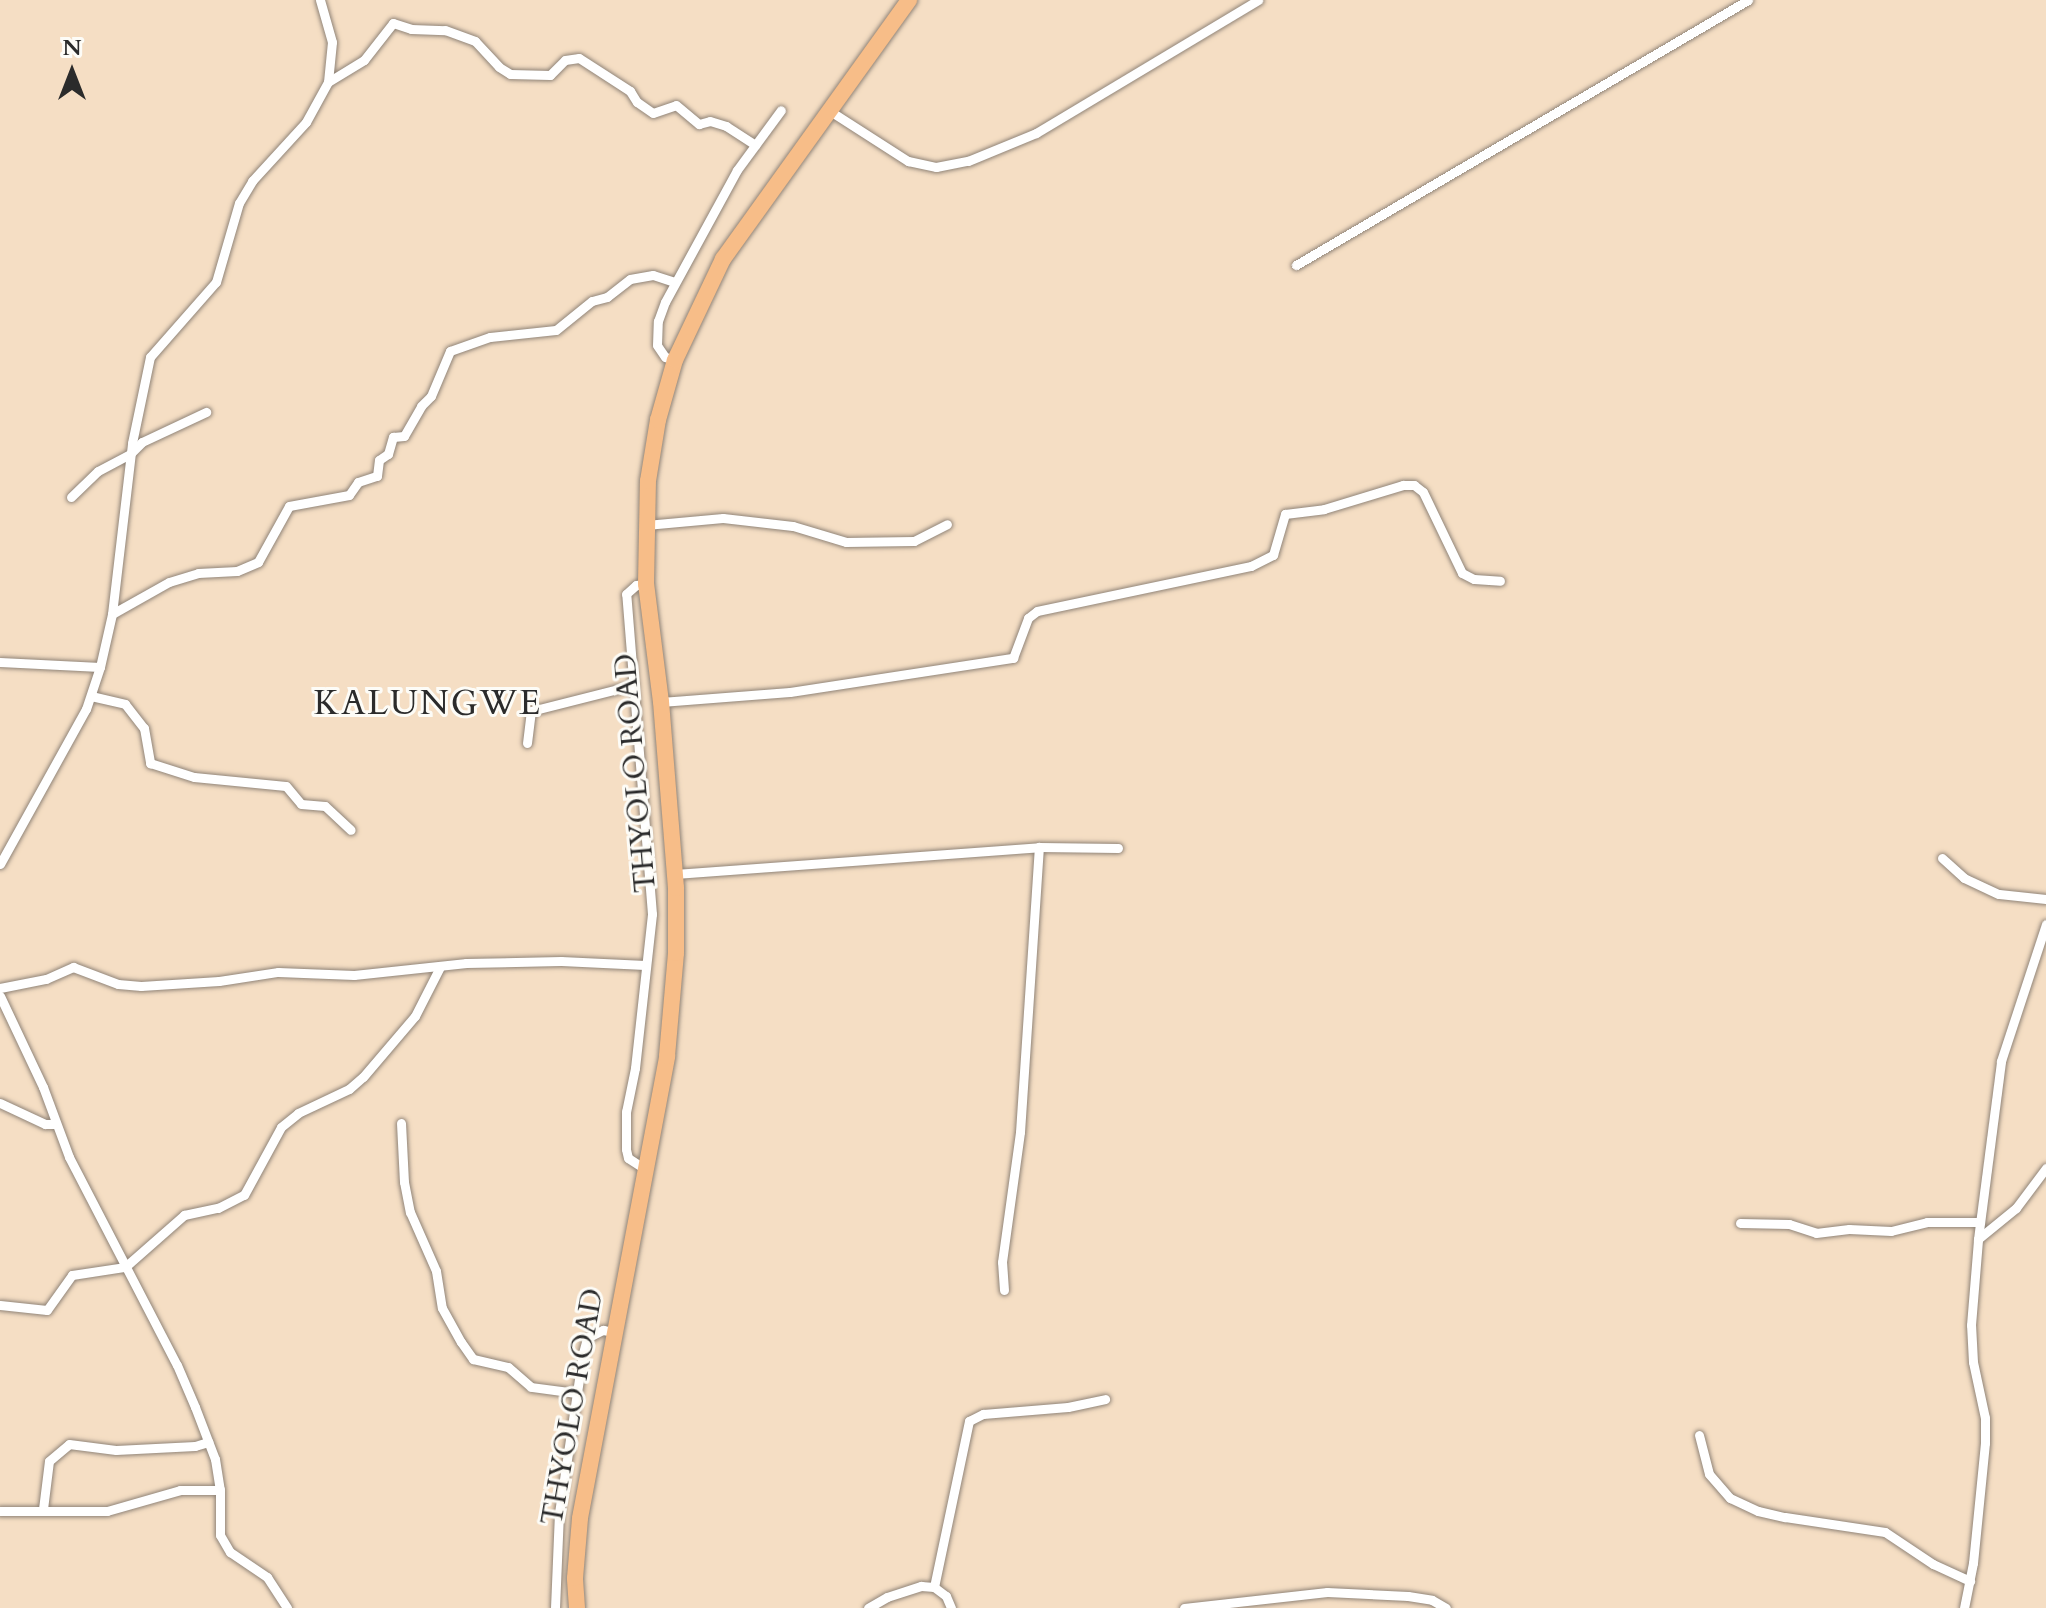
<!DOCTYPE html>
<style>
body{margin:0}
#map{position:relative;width:2046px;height:1608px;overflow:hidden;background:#f5dec4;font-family:Cardo,serif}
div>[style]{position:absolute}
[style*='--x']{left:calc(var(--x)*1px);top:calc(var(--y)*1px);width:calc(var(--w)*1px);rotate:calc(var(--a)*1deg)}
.roads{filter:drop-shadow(0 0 2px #908478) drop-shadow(0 0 2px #908478)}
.minor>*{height:9px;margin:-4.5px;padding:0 4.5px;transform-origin:4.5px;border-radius:4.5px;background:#fff}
.trunk>*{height:16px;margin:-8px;padding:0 8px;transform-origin:8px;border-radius:8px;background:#f7bd88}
span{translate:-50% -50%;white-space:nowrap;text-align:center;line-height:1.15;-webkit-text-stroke:6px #fdfcf7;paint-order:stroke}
.street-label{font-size:30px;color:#2b2b2b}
.quarter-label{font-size:34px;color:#2b2b2b;letter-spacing:2px}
.north{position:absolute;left:32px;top:32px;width:80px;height:80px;-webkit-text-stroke:6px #fdfcf7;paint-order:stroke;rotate:0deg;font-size:22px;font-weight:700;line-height:32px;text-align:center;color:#2b2b2b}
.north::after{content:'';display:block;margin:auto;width:28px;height:36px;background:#2b2b2b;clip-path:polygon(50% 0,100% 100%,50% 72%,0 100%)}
</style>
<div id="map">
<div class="roads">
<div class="minor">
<div style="--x:328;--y:82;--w:42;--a:-31.4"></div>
<div style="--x:364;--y:60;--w:47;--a:-51.9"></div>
<div style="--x:393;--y:23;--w:19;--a:18"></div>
<div style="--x:411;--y:29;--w:34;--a:2"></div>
<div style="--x:445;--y:30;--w:32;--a:20"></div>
<div style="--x:475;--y:41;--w:35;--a:47"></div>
<div style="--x:499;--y:67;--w:13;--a:32"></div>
<div style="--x:510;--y:74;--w:40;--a:1.4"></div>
<div style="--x:550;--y:75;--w:21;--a:-45"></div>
<div style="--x:565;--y:60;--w:14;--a:-8"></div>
<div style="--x:579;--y:58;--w:61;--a:32.9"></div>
<div style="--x:630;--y:91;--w:13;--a:58"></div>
<div style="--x:637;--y:102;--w:19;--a:35"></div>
<div style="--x:653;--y:113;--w:24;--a:-19"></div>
<div style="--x:676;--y:105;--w:30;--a:40"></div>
<div style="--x:699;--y:124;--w:11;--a:-15"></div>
<div style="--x:710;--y:121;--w:17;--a:17"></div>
<div style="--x:726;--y:126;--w:35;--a:33"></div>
<div style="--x:830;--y:111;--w:93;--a:32.7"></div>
<div style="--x:908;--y:161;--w:29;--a:12"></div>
<div style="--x:936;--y:167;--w:33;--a:-11"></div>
<div style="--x:968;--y:161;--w:74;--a:-22.4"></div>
<div style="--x:1036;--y:133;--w:259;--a:-30.9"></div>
<div style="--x:1296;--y:265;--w:524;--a:-30.38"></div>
<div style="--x:675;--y:360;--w:10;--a:-163"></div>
<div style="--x:665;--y:357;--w:14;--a:-124"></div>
<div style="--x:657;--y:345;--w:24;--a:-88"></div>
<div style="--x:658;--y:321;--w:20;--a:-70"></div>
<div style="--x:665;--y:302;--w:150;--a:-61.4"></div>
<div style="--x:737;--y:170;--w:74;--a:-53.7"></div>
<div style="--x:71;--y:497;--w:37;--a:-44"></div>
<div style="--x:98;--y:471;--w:36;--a:-28"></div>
<div style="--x:130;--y:454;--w:17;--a:-45"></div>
<div style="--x:142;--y:442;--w:71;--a:-25.1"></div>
<div style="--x:646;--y:525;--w:77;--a:-5.2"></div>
<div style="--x:723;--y:518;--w:70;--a:6.5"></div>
<div style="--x:793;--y:526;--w:55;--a:16.8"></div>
<div style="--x:846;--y:542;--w:68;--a:-0.8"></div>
<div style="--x:914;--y:541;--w:37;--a:-27"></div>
<div style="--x:112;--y:614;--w:65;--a:-29.3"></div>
<div style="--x:169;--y:582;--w:30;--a:-17"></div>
<div style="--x:198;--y:573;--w:39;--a:-3"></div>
<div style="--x:237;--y:571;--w:23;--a:-23"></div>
<div style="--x:258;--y:562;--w:64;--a:-61"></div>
<div style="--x:289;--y:506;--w:61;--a:-10.4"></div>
<div style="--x:349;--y:495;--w:16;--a:-55"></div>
<div style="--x:358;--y:482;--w:20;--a:-18"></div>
<div style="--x:377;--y:476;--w:16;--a:-83"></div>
<div style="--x:379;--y:460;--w:11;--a:-34"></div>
<div style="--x:388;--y:454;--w:18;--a:-74"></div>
<div style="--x:393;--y:437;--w:11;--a:-5"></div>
<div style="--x:404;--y:436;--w:34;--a:-60"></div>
<div style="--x:421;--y:406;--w:14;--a:-45"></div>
<div style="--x:431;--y:396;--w:49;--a:-67.1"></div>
<div style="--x:450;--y:351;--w:42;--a:-19.3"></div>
<div style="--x:490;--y:337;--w:66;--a:-6.1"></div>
<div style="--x:556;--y:330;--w:46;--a:-38.9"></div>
<div style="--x:592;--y:301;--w:16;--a:-15"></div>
<div style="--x:607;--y:297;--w:29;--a:-38"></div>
<div style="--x:630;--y:279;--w:23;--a:-10"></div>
<div style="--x:653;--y:275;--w:23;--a:18"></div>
<div style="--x:0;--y:662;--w:100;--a:2.9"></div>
<div style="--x:91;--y:696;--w:35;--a:13"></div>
<div style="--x:125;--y:704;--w:31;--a:52"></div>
<div style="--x:144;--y:728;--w:36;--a:80"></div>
<div style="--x:150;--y:763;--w:46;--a:17.7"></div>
<div style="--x:194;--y:777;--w:92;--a:5.6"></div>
<div style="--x:286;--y:786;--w:23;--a:50"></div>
<div style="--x:301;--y:804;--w:24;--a:5"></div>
<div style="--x:325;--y:806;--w:35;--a:43"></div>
<div style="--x:661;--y:702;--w:129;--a:-4.4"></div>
<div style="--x:790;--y:692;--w:226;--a:-8.7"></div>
<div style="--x:1013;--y:658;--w:43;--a:-69.4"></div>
<div style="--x:1028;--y:618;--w:11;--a:-38"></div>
<div style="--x:1037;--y:611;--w:219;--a:-11.9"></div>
<div style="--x:1251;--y:566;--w:25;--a:-27"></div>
<div style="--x:1273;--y:555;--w:43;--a:-73.7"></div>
<div style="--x:1285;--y:514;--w:39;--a:-7"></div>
<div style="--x:1324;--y:509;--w:83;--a:-16.9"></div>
<div style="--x:1403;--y:485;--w:11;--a:0"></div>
<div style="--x:1414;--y:485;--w:11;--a:38"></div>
<div style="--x:1423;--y:492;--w:90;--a:64.3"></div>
<div style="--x:1462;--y:573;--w:13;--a:27"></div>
<div style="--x:1474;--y:579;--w:26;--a:4"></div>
<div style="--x:527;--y:743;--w:32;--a:-83"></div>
<div style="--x:531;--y:711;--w:106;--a:-14.2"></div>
<div style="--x:1942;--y:858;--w:30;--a:42"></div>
<div style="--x:1964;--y:878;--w:38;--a:25"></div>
<div style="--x:1999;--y:894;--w:47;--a:6.1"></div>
<div style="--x:0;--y:864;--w:177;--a:-61"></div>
<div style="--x:86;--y:709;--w:44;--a:-71.6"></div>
<div style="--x:100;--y:667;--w:54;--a:-77.2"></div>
<div style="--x:112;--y:614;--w:172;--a:-83.3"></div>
<div style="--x:132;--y:443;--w:88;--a:-78.2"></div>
<div style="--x:150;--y:357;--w:100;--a:-48.7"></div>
<div style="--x:216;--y:282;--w:82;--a:-73.8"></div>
<div style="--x:239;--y:203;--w:26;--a:-59"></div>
<div style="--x:252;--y:181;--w:80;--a:-47.5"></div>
<div style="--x:306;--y:122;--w:46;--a:-61.2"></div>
<div style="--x:328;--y:82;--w:40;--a:-84.3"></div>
<div style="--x:332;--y:42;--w:44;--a:-105.9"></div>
<div style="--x:675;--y:874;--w:365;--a:-4.2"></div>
<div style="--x:1039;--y:847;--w:79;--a:0.7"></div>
<div style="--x:0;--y:988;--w:47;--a:-11.1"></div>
<div style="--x:46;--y:979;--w:30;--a:-24"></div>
<div style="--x:73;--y:967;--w:48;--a:20.7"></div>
<div style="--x:118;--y:984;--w:23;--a:5"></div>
<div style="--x:141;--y:986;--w:78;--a:-3.7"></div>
<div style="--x:219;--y:981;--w:60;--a:-8.7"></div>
<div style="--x:278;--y:972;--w:76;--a:2.3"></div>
<div style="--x:354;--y:975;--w:113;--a:-6.1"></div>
<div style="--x:466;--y:963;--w:95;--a:-1.2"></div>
<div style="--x:561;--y:961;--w:84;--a:2.7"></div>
<div style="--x:0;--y:996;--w:101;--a:64.7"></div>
<div style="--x:43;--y:1087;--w:75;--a:69.6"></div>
<div style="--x:69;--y:1157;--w:234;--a:62.6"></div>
<div style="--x:177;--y:1365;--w:46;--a:66.8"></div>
<div style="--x:195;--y:1407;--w:56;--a:69"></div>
<div style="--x:215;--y:1459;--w:31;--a:81"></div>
<div style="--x:220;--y:1490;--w:45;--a:90"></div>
<div style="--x:220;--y:1535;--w:20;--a:60"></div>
<div style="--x:230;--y:1552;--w:45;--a:34"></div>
<div style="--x:267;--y:1577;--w:37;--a:57"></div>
<div style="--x:0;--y:1103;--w:50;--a:25"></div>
<div style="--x:45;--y:1124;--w:9;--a:0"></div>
<div style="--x:401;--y:1123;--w:59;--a:87.1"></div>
<div style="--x:404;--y:1182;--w:31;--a:79"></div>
<div style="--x:410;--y:1212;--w:64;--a:66.2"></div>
<div style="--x:436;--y:1271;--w:37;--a:81"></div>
<div style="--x:442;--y:1308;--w:39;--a:61"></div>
<div style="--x:461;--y:1342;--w:21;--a:55"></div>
<div style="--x:473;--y:1359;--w:36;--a:13"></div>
<div style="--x:508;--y:1367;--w:30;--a:41"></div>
<div style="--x:531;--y:1387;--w:45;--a:7.6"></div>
<div style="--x:645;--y:1169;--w:20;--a:-147"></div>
<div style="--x:628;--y:1158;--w:9;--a:-103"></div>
<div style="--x:626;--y:1149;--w:37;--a:-90"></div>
<div style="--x:626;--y:1112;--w:45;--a:-78.4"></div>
<div style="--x:635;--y:1068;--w:155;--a:-83.7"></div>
<div style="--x:652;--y:914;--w:321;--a:-94.6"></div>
<div style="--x:626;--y:594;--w:13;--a:-42"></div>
<div style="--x:636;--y:585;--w:10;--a:-6"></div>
<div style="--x:1740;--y:1223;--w:49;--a:1.2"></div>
<div style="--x:1789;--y:1224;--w:28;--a:18"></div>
<div style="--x:1816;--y:1233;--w:33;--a:-7"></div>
<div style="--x:1849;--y:1229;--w:42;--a:2.7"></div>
<div style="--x:1891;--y:1231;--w:37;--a:-14"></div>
<div style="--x:1927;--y:1222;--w:53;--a:0"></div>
<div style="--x:1978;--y:1239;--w:49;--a:-39.2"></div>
<div style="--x:2016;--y:1208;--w:50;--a:-53.1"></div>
<div style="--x:1004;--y:1290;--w:28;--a:-94"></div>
<div style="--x:1002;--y:1262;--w:131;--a:-82.1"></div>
<div style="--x:1020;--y:1132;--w:286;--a:-86.2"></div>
<div style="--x:0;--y:1305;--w:47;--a:6.1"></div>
<div style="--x:47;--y:1310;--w:43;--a:-54.5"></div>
<div style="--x:72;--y:1275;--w:54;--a:-8.6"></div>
<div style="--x:125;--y:1267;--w:79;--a:-41.4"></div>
<div style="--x:184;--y:1215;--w:35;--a:-12"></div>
<div style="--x:218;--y:1208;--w:29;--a:-27"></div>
<div style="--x:244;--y:1195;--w:77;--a:-61.4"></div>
<div style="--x:281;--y:1127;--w:22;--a:-39"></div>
<div style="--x:298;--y:1113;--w:56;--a:-25.2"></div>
<div style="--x:349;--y:1089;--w:18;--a:-41"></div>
<div style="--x:363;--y:1077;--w:80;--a:-49.6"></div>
<div style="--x:415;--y:1016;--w:55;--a:-63"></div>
<div style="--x:1699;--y:1435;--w:40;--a:75.6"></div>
<div style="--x:1709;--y:1474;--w:32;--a:49"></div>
<div style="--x:1730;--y:1498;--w:31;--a:25"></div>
<div style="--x:1758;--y:1511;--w:28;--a:13"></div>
<div style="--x:1785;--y:1517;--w:101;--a:8.5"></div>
<div style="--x:1885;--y:1532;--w:58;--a:33.7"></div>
<div style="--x:1933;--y:1564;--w:41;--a:24.7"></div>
<div style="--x:43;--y:1509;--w:48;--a:-82.9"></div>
<div style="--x:49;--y:1461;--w:26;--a:-40"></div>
<div style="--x:69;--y:1444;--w:47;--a:7.3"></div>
<div style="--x:116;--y:1450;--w:79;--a:-2.9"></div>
<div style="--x:195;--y:1446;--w:14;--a:-17"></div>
<div style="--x:0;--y:1511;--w:107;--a:0"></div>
<div style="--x:107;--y:1511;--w:76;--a:-16"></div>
<div style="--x:180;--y:1490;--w:40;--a:0"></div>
<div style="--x:934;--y:1587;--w:170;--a:-78.1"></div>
<div style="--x:969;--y:1421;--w:16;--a:-27"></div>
<div style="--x:983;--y:1414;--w:85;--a:-4.7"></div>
<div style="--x:1068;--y:1407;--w:38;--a:-12"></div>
<div style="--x:555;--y:1608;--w:95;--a:-87.6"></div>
<div style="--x:559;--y:1513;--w:162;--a:-81.5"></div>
<div style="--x:583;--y:1353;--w:16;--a:-75"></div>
<div style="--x:587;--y:1338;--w:18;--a:-27"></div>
<div style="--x:603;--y:1330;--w:10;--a:11"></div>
<div style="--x:868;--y:1608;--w:22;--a:-30"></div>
<div style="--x:887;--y:1597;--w:36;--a:-18"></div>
<div style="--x:921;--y:1586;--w:13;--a:4"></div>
<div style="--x:934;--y:1587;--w:15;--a:37"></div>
<div style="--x:946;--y:1596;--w:13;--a:67"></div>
<div style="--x:1184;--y:1608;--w:144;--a:-6.4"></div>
<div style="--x:1327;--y:1592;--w:81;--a:2.8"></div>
<div style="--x:1408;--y:1596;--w:24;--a:9"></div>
<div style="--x:1432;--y:1600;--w:16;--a:30"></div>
<div style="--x:1964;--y:1608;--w:46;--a:-78.7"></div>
<div style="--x:1973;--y:1563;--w:121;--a:-84.3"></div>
<div style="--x:1985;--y:1443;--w:25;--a:-90"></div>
<div style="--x:1985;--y:1418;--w:57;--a:-102.1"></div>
<div style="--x:1973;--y:1362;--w:37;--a:-93"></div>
<div style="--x:1971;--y:1325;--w:86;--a:-85.3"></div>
<div style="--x:1978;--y:1239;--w:179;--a:-82.6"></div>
<div style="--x:2001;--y:1061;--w:144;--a:-71.8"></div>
</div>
<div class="trunk">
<div style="--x:577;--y:1608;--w:30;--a:-94"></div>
<div style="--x:575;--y:1578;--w:60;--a:-85.2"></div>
<div style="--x:580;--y:1518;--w:470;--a:-79.3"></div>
<div style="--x:667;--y:1056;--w:103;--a:-85"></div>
<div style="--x:676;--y:953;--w:65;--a:-90"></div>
<div style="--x:676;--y:888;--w:187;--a:-94.6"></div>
<div style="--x:661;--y:702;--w:119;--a:-97.2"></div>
<div style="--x:646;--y:584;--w:103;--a:-88.9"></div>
<div style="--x:648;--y:481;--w:62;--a:-80.7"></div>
<div style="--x:658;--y:420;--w:62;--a:-74.2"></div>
<div style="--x:675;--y:360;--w:112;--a:-64.6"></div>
<div style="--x:723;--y:259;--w:319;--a:-54.3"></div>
</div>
</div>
<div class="street-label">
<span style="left:636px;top:773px;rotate:-95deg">THYOLO ROAD</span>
<span style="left:573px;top:1407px;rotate:-80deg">THYOLO ROAD</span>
</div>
<div class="quarter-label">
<span style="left:428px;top:704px">KALUNGWE</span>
</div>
<div class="north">N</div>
</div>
